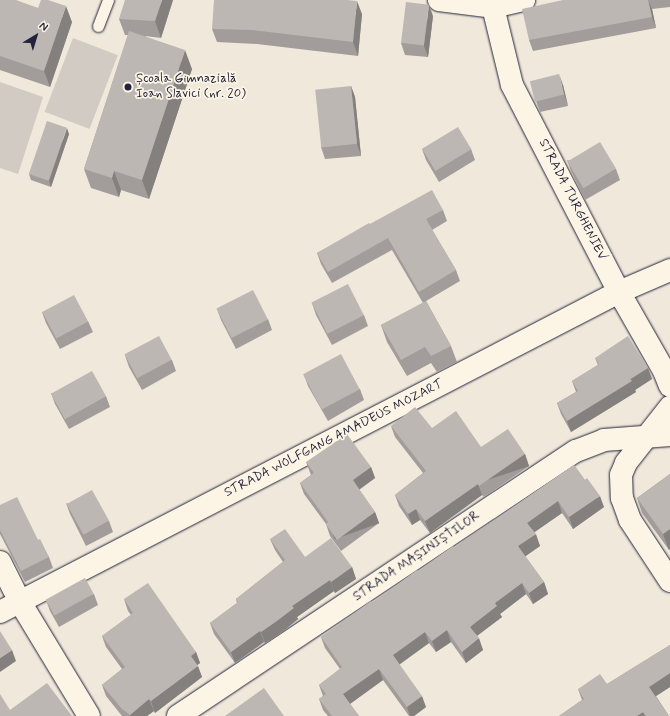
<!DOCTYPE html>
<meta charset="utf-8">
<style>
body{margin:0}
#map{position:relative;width:670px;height:716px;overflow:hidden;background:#efe8db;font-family:Mynerve,sans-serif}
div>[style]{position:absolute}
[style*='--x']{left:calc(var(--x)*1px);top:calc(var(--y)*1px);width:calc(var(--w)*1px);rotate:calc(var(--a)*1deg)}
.green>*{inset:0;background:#d1cbc3;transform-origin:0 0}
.roads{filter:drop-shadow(0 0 1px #22223b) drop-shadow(0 0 1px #22223b)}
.lane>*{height:11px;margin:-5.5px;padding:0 5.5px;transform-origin:5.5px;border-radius:5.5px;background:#fcf5e5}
.street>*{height:22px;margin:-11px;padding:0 11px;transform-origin:11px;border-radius:11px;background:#fcf5e5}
.secondary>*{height:22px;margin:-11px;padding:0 11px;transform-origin:11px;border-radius:11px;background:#fcf5e5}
.wall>*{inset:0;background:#a29d9a}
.shaded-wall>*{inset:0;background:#84807d;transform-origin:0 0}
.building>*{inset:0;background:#bcb7b3;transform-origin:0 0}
.dots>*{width:11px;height:11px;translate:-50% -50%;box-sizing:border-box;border:2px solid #fcf5e5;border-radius:50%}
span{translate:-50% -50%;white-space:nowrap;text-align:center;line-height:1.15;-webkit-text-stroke:3.5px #fcf5e5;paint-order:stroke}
.poi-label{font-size:13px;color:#22223b}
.left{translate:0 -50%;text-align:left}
.street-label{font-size:13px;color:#22223b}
.north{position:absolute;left:16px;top:16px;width:40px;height:40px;-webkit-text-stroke:3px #fcf5e5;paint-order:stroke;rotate:38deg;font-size:11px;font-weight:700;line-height:16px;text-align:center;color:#22223b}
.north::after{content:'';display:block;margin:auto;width:14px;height:18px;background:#22223b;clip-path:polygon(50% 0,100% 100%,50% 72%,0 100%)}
</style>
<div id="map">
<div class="green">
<div style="left:73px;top:38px;width:48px;height:79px;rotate:21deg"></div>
<div style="clip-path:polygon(0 82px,43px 97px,18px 174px,0 168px)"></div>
</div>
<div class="roads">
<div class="lane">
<div style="--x:98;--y:26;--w:28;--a:-69"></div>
</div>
<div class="street">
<div style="--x:439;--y:0;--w:54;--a:7.4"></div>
<div style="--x:493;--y:7;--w:32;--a:-13"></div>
<div style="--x:489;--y:0;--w:8;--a:60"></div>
<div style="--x:493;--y:7;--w:80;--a:76.3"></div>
<div style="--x:512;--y:85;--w:233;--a:62.7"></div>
<div style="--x:619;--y:292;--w:91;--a:60.3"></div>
<div style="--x:664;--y:371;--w:16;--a:68"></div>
<div style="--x:670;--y:407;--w:71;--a:128.2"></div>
<div style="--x:626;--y:463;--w:13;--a:113"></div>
<div style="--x:621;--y:475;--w:23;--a:88"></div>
<div style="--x:622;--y:498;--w:23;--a:70"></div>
<div style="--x:630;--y:520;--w:73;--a:56.7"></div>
<div style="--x:0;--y:612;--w:697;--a:-27.34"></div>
<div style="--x:619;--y:292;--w:56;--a:-23.3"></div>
<div style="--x:178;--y:716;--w:478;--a:-33.7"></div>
<div style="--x:576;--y:451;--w:30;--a:-21"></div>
<div style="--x:604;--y:440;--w:66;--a:-4.3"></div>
</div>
<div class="secondary">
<div style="--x:0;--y:562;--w:45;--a:63.4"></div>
<div style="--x:20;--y:602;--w:133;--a:58.8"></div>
</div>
</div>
<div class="wall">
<div style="clip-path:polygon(0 0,38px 8px,72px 22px,50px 87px,0 70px)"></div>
<div style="clip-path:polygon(173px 0,161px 38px,145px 36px,192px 69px,149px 199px,121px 190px,119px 197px,91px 188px,84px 169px,128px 35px,125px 35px,119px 19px)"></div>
<div style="clip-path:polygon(563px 0,670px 0,670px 7px,652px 9px,656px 28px,533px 51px,529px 40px)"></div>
<div style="clip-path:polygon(362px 14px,358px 56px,257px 44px,217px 42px,212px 29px)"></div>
<div style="clip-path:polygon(433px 16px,428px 57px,405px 55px,401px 43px)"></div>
<div style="clip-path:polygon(563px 85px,568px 106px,540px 112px,536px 101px)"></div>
<div style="clip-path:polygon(351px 86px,355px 97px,361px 156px,325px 159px,321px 147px)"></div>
<div style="clip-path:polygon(69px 134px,51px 187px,31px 180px,29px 174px)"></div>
<div style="clip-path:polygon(422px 149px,471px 149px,475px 160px,439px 182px,426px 160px)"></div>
<div style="clip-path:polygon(567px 160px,616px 169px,620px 180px,585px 200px,571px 171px)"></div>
<div style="clip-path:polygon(443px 210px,447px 221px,432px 230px,456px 270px,460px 281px,426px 301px,451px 346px,457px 362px,437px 372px,431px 363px,407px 376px,387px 342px,381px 325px,423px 303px,392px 250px,332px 283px,321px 264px,317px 253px,370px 224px)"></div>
<div style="clip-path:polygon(312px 303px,364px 315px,368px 326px,332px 345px,316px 315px)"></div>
<div style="clip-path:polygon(217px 309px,268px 319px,272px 330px,236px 349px,221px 320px)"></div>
<div style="clip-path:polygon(42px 312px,88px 321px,93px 332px,60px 349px,46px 323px)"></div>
<div style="clip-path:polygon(125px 355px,172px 360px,176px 371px,142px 390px,129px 367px)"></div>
<div style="clip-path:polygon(595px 358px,648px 368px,652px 379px,635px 390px,636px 392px,571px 432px,561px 414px,557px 403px,576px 392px,572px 381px,598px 365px)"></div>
<div style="clip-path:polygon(304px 375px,360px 389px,364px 400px,328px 421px,308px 386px)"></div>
<div style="clip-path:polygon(51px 393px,106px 396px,110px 407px,69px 429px,55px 404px)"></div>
<div style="clip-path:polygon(391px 426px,432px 428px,481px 447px,525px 454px,529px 466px,484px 497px,482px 495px,430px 533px,420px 520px,412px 525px,399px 506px,395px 495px,423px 473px,395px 437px)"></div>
<div style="clip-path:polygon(306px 462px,371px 467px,375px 478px,359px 490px,375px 512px,379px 523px,341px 551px,330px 536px,326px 524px,304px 494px,300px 483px,311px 475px)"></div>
<div style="clip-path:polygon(574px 465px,604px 507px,573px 529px,562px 513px,534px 532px,540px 546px,525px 556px,544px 582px,548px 594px,533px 604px,526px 594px,500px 614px,502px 617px,477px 636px,483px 650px,466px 663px,451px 642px,436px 652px,429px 643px,399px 665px,426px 707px,414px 716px,409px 716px,383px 680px,350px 704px,359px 716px,328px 716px,323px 710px,319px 699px,323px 696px,319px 685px,340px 669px,325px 648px,321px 637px,454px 548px)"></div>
<div style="clip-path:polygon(670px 474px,669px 550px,642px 513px,637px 498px)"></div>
<div style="clip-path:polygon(66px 503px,109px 521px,113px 532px,86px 546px,70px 514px)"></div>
<div style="clip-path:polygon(0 505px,38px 540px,49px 557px,53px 568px,25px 582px,0 534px)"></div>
<div style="clip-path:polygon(270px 539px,305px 557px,352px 567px,356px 579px,335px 593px,334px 591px,297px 617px,298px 619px,281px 633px,265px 643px,264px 642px,235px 663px,214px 634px,210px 623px,237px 603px,236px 599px,283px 562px,275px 550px)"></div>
<div style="clip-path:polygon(94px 594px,98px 605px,59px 627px,50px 611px,46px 600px)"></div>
<div style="clip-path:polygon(124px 599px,196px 652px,200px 663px,197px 665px,202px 677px,155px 713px,154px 711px,147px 716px,122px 716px,106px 696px,102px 685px,122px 669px,106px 647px,102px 636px,131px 615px,128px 611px)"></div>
<div style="clip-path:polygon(670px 645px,670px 687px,656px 696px,669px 716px,559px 716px,582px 700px,578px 689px,607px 684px)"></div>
</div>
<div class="shaded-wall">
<div style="clip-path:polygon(162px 0,173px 0,161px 38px,155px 21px)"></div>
<div style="clip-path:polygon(648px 0,652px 9px,656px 28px,652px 17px)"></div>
<div style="clip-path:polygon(357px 1px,362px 14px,358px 56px,353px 42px)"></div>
<div style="clip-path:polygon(429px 5px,433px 16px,428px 57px,424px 46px)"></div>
<div style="clip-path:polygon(66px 6px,72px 22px,50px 87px,44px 71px)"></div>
<div style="clip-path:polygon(185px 50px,192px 69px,149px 199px,142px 180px)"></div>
<div style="clip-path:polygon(559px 74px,563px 85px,568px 106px,564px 94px)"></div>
<div style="clip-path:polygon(351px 86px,355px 97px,361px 156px,357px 144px)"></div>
<div style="clip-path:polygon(67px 128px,69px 134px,51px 187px,49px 181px)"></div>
<div style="clip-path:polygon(114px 171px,121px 190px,119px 197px,112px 178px)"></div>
<div style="clip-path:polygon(648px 368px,652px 379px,635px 390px,636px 392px,571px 432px,567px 421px)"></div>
<div style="left:525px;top:454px;width:13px;height:56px;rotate:72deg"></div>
<div style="clip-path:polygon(371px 467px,375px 478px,357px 491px,353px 480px)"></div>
<div style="clip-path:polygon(478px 484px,482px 495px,430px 533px,425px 521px)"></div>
<div style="clip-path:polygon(600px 496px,604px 507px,573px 529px,569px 517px)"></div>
<div style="clip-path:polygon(558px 501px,562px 513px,532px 534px,527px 523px)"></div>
<div style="clip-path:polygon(416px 509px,420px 520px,412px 525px,408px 514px)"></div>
<div style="left:375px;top:512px;width:12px;height:47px;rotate:70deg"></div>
<div style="clip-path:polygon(670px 529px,670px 549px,669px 550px,663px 534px)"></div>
<div style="clip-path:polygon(536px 534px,540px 546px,523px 558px,518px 546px)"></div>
<div style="clip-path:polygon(352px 567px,356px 579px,335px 593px,331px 582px)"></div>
<div style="clip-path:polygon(330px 580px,334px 591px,297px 617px,298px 619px,281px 633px,265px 643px,261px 632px,292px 606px)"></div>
<div style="clip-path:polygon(544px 582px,548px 594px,533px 604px,529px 593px)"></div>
<div style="clip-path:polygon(522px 583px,526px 594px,500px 614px,502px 617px,474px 638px,470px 627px,495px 603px)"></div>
<div style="clip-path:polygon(447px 630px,451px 642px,436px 652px,432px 641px)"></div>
<div style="clip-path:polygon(260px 631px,264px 642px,235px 663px,231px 652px)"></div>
<div style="clip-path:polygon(425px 632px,429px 643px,397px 666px,393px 655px)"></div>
<div style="clip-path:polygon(479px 638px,483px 650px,466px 663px,462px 652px)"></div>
<div style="clip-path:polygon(12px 650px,16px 661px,0 672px,0 658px)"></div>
<div style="clip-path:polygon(196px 652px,200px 663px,195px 667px,191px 656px)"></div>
<div style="clip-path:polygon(198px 666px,202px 677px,155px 713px,151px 701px)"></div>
<div style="clip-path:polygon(379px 669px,383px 680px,347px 706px,343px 694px)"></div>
<div style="clip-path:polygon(670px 673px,670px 687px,653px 698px,649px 687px)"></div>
<div style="clip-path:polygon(422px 696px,426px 707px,414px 716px,410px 716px,407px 707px)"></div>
<div style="clip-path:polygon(149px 699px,154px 711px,147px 716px,130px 716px,130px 715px)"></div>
<div style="clip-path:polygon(643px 712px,645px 716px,637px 716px)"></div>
</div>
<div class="building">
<div style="clip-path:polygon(0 0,16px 0,38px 8px,41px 0,48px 0,66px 6px,44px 71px,0 56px)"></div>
<div style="clip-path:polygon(125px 0,162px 0,155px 21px,119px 19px)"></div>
<div style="clip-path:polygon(214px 0,347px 0,357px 1px,353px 42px,252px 30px,212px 29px)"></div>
<div style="clip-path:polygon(563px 0,648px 0,652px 17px,529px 40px,522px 9px)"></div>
<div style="left:406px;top:2px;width:23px;height:41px;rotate:7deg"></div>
<div style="clip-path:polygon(129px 31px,185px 50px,142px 180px,114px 171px,112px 178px,84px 169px)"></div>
<div style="left:559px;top:74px;width:21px;height:30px;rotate:76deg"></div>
<div style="left:351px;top:86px;width:58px;height:36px;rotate:84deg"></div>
<div style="left:47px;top:121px;width:21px;height:56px;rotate:19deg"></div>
<div style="left:458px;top:127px;width:26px;height:42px;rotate:59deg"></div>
<div style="left:600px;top:142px;width:31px;height:38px;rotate:59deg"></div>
<div style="clip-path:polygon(432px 190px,443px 210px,426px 219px,456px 270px,419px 292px,388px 238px,328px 272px,317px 253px,369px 223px,370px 224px)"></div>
<div style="left:348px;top:284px;width:35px;height:41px;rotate:63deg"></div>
<div style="left:253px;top:290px;width:33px;height:41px;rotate:63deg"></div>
<div style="left:74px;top:295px;width:30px;height:36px;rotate:62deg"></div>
<div style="clip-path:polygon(426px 301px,451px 346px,431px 356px,425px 347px,401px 360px,381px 325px)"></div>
<div style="left:159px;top:336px;width:27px;height:39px;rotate:62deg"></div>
<div style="clip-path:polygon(628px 336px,648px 368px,630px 379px,632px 381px,567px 421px,557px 403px,578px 391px,572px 381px,599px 364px,595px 358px)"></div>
<div style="left:341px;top:354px;width:40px;height:43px;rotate:62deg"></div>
<div style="left:92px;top:371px;width:29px;height:47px;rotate:61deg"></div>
<div style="clip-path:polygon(415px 407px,432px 428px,456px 411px,481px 447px,508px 429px,525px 454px,479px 486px,478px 484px,425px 521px,416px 509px,408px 514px,395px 495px,426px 471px,391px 426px)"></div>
<div style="clip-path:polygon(347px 434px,371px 467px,353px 480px,375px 512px,337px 540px,326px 524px,328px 522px,300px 483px,314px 473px,306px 462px)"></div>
<div style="clip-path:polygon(574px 465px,585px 480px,587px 478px,600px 496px,569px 517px,558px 501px,527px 523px,536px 534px,518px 546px,544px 582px,529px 593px,522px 583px,495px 603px,497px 606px,470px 627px,479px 638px,462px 652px,447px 630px,432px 641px,425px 632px,393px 655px,422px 696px,407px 707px,379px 669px,343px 694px,359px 716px,332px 716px,319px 699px,326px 694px,319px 685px,342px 667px,321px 637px,371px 601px,372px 603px,417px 570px,418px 571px,453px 546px,454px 548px)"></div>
<div style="clip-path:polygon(670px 474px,670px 529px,663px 534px,637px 498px)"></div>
<div style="left:92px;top:490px;width:35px;height:29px;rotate:61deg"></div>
<div style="clip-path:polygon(17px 497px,38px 540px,40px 539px,49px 557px,21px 571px,0 530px,0 505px)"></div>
<div style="clip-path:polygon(285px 529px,305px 557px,331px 538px,352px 567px,331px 582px,330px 580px,292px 606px,294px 608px,277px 621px,261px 632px,260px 631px,231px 652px,210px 623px,238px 602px,236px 599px,285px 560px,270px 539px)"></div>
<div style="left:85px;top:578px;width:18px;height:45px;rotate:61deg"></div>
<div style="clip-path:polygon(148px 583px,196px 652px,191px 656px,198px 666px,151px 701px,149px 699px,130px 715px,122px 709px,102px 685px,125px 667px,102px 636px,133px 613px,124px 599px)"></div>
<div style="clip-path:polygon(0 631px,12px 650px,0 658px)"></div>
<div style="clip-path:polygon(670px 645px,670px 673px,649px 687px,669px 716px,646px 716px,643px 712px,637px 716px,559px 716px,584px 699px,578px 689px,600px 674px,607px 684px)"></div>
<div style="clip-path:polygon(47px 683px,72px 716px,0 716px,0 694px,10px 710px)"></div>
<div style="clip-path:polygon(264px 688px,284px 716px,225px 716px)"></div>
</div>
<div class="dots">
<div style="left:128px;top:87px;background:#22223b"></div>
</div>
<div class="poi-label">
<span class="left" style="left:136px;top:87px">Școala Gimnazială<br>Ioan Slavici (nr. 20)</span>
</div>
<div class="street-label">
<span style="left:572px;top:200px;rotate:63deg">STRADA TURGHENIEV</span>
<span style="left:334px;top:439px;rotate:-27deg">STRADA WOLFGANG AMADEUS MOZART</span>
<span style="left:417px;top:557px;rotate:-34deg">STRADA MAȘINIȘTILOR</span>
</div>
<div class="north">N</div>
</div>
